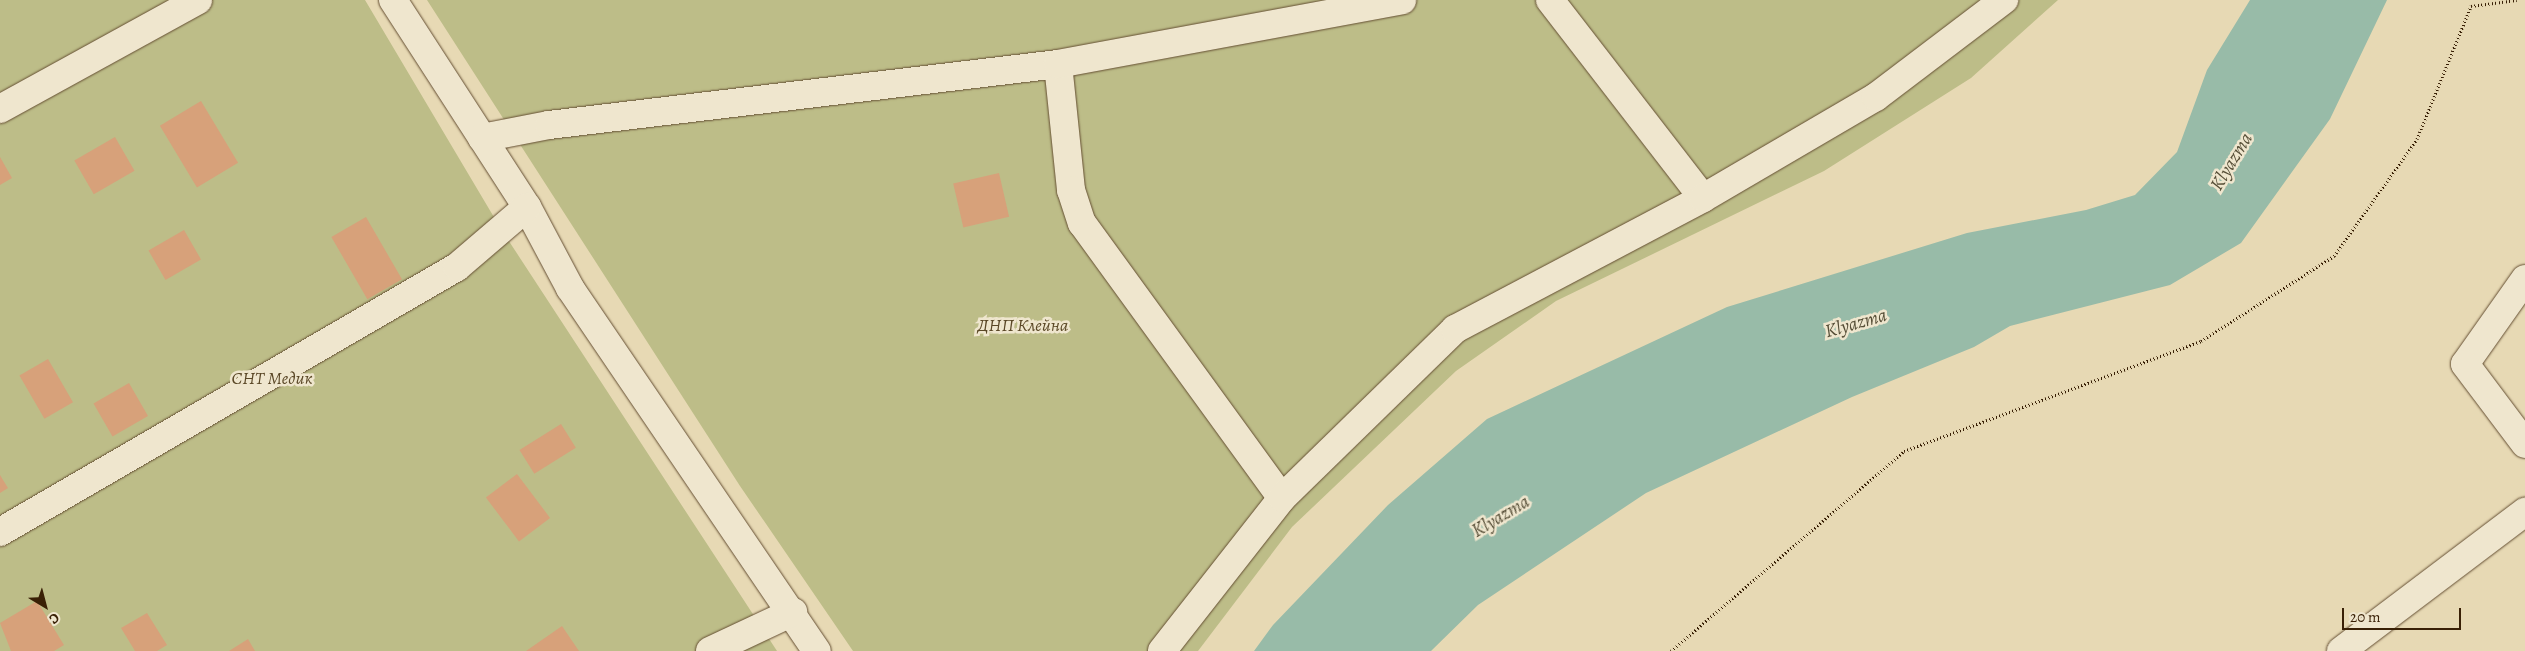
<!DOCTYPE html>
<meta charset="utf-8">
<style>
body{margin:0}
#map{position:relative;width:2525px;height:651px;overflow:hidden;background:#e7d9b4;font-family:Alegreya,serif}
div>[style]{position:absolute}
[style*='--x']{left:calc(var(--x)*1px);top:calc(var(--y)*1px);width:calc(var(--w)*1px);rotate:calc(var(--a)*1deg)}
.green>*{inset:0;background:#bdbd88}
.water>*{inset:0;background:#98bba8}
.building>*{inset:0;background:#d7a17a;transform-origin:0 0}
.path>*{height:3px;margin-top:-1.5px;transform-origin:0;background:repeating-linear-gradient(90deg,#392006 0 1px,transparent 0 3.5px)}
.roads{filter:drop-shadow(0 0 1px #644e32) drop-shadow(0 0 1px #644e32)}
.minor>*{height:28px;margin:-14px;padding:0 14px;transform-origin:14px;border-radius:14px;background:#efe6ce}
span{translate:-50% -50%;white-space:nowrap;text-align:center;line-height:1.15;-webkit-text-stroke:5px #efe6ce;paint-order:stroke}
.park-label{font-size:18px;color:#5a4726;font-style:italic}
.water-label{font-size:19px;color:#564e37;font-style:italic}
.north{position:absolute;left:20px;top:581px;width:50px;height:50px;-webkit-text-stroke:4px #efe6ce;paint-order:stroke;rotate:143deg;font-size:14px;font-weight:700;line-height:20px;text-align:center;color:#392006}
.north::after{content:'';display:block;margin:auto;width:18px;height:22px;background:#392006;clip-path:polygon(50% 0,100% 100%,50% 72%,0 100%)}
.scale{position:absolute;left:2342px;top:608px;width:119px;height:22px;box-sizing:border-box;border:2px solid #392006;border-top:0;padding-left:6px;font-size:15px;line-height:18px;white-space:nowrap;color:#392006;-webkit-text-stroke:4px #efe6ce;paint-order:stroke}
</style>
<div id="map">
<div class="green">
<div style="clip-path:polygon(0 0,365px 0,501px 229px,777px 651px,0 651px)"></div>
<div style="clip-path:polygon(427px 0,2058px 0,1971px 78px,1824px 171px,1556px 301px,1456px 371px,1292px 527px,1198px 651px,853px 651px,740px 486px)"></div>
</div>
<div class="water">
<div style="clip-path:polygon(2250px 0,2387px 0,2330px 119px,2241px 243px,2170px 285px,2010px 326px,1974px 347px,1852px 397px,1646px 493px,1478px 605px,1431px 651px,1254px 651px,1273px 625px,1388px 505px,1487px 419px,1727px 307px,1967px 233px,2086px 210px,2135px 195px,2177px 152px,2207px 70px)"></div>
</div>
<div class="building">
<div style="left:201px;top:101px;width:72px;height:48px;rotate:59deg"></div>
<div style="left:115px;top:137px;width:39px;height:47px;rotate:60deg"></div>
<div style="clip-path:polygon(0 157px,12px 178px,0 185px)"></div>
<div style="left:999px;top:173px;width:45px;height:47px;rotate:77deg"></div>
<div style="left:366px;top:217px;width:72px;height:40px;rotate:60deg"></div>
<div style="left:184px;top:230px;width:34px;height:41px;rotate:60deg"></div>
<div style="left:48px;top:359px;width:50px;height:33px;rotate:60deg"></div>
<div style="left:129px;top:383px;width:38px;height:41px;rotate:60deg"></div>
<div style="left:561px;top:424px;width:28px;height:49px;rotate:58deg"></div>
<div style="left:517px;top:474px;width:55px;height:39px;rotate:53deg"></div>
<div style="clip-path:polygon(0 475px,8px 488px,0 493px)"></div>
<div style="clip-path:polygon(37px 601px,64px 645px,54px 651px,11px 651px,0 623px)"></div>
<div style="clip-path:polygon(147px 613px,167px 645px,157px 651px,135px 651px,121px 628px)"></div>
<div style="clip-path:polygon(562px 626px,579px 651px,526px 651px)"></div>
<div style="clip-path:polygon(248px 639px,255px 651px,229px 651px)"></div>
</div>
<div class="path">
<div style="--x:1671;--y:651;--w:307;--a:-40.6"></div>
<div style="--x:1904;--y:451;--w:317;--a:-20.3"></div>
<div style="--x:2201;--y:341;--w:158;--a:-32.6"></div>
<div style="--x:2334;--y:256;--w:143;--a:-54.6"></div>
<div style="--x:2417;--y:139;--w:144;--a:-67.9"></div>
<div style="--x:2471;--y:6;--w:46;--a:-7.4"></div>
</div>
<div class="roads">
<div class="minor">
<div style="--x:393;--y:0;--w:247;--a:57.1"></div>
<div style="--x:527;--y:207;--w:92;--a:62"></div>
<div style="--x:570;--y:288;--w:439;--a:55.8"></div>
<div style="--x:1550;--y:0;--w:250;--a:52.3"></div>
<div style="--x:1058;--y:64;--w:127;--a:84.1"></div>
<div style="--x:1071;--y:190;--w:35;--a:72"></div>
<div style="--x:1082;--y:223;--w:340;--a:54"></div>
<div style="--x:0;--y:109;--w:226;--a:-28.8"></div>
<div style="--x:482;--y:138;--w:68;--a:-11"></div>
<div style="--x:549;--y:125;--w:513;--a:-6.83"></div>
<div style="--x:1058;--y:64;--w:350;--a:-10.5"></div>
<div style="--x:2525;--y:279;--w:104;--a:125.2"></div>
<div style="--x:2465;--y:364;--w:100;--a:53.1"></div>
<div style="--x:0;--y:532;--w:528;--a:-30.11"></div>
<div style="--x:457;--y:267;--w:92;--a:-40.6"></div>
<div style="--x:710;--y:651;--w:92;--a:-25.2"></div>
<div style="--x:1162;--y:651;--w:194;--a:-51.9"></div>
<div style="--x:1282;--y:498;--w:242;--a:-44.3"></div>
<div style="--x:1455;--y:329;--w:280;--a:-27.8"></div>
<div style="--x:1703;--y:198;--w:200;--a:-30.3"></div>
<div style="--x:1876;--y:97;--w:161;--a:-37.2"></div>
<div style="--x:2341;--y:651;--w:231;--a:-37.1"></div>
</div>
</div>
<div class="park-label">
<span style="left:1023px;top:325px">ДНП Клейна</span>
<span style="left:272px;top:378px">СНТ Медик</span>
</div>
<div class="water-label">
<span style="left:2232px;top:162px;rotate:-59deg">Klyazma</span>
<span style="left:1856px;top:324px;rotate:-16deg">Klyazma</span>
<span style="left:1501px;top:517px;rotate:-31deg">Klyazma</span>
</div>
<div class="north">С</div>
<div class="scale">20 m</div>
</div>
